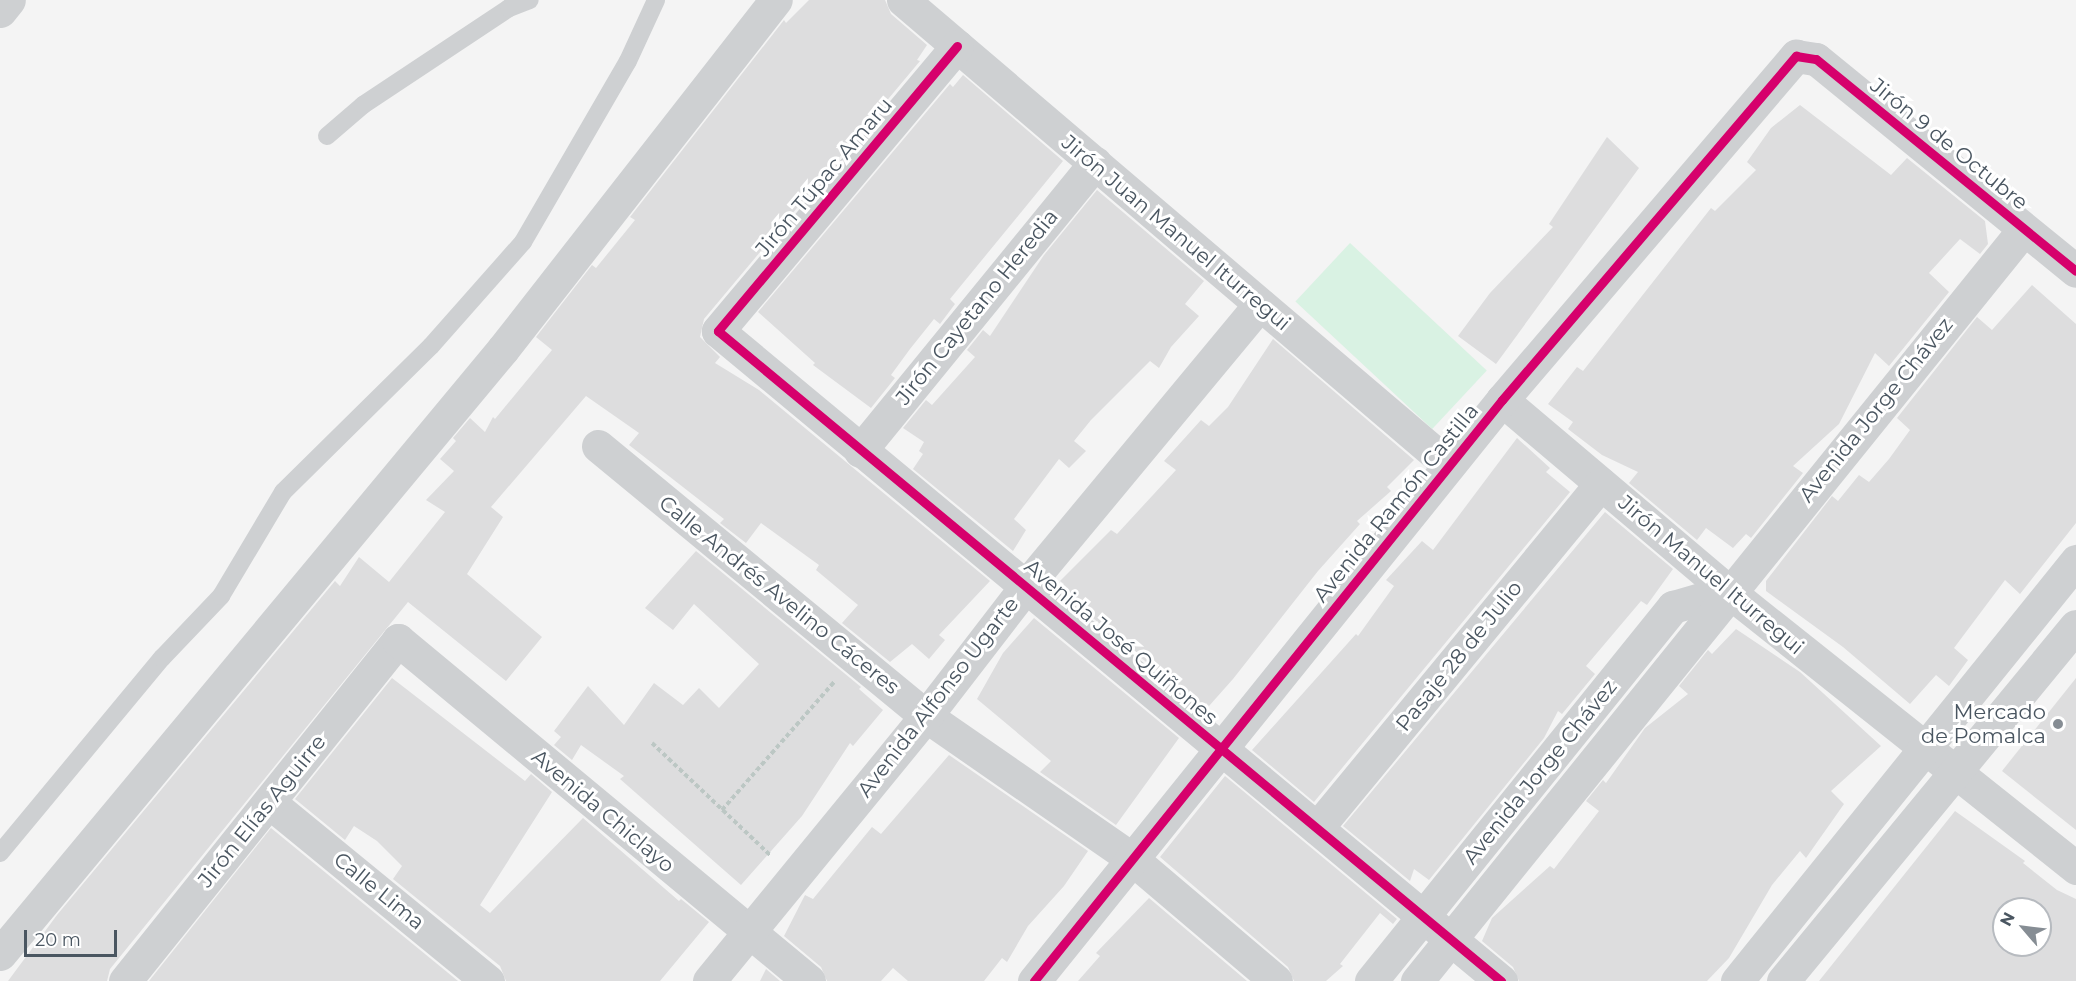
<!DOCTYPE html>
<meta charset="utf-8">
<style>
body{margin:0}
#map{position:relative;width:2076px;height:981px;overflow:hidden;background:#f4f4f4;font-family:Montserrat,sans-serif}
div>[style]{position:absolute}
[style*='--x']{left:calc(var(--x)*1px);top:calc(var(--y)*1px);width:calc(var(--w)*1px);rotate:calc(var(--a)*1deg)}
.green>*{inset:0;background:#d9f2e3;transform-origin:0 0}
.building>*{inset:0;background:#ddddde}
.path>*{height:4px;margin-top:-2px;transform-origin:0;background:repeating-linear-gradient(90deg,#bcc7c4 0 4.5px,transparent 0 7.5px)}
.service>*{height:18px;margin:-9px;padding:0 9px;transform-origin:9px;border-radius:9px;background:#ced0d2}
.minor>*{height:33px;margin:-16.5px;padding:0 16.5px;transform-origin:16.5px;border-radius:16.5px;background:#ced0d2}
.cycleway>*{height:9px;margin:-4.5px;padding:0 4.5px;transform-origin:4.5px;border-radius:4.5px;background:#d6006c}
.dots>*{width:16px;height:16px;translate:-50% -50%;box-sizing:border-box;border:3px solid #fff;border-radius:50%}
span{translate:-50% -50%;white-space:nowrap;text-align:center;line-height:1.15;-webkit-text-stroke:6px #fff;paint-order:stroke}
.street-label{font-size:21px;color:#4a5661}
.poi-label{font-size:21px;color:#4a5661}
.right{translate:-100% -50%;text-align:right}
.north{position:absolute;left:1992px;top:897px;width:60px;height:60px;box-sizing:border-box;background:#fff;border:2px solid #b7bbc0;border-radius:50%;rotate:298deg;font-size:16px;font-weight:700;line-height:24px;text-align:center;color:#4a5661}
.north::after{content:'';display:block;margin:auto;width:21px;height:27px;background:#868d94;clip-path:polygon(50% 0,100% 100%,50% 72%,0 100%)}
.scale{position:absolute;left:24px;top:930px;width:93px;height:27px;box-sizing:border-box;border:3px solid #4a5661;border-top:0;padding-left:8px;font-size:18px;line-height:21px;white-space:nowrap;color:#4a5661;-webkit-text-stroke:4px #fff;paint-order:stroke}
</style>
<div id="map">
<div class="green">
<div style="left:1350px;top:243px;width:187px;height:80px;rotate:43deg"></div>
</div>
<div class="building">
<div style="clip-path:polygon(809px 0,885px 0,891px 14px,927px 45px,917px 60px,920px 61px,704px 319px,700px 337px,720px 357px,715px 363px,759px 390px,990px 581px,939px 635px,945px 640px,929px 659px,912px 644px,890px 662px,842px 623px,858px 605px,816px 570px,819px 565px,761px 523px,746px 543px,720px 523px,724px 519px,629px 445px,639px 433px,586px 396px,491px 507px,503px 517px,467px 574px,542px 637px,506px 681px,408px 602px,110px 969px,107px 981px,8px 981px,57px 915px,335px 581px,340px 586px,359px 557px,389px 582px,445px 512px,426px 500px,454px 471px,440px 459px,456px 441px,453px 438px,470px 418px,485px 432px,493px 417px,495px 419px,552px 350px,536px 337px,592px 265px,596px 268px,635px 220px,630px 217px,784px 20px,786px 23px)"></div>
<div style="clip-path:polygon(963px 75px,1063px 161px,950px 299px,955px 304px,940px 324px,934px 319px,910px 349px,891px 375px,895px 378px,871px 408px,813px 365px,815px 363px,758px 312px,950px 84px,953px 87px)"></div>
<div style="clip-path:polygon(1800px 105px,1891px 175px,1907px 158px,1985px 221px,1988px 244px,1980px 254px,1960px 239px,1929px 273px,1949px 292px,1889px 366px,1875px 353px,1839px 424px,1793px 466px,1803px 473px,1751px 538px,1746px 534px,1733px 548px,1706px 528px,1697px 540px,1629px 483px,1638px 472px,1602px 455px,1568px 429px,1573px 422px,1548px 404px,1577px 367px,1583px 371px,1711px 208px,1715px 211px,1756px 170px,1747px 162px,1771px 128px)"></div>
<div style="clip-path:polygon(1607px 137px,1639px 168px,1496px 364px,1458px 336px,1490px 293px,1553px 227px,1549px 224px)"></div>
<div style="clip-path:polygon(1097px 190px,1204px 281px,1185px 304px,1199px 316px,1171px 347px,1159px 368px,1150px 361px,1091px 420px,1074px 441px,1086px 451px,1069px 468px,1059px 459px,1014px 519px,1026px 530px,1013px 551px,913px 469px,923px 454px,919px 451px,924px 442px,903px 428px,926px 400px,932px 405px,975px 357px,967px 350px,983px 330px,990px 336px,1044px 255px)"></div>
<div style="clip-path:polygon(2032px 285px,2076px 324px,2076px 523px,2020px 594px,2005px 580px,1954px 648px,1968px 660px,1949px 686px,1936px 675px,1910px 704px,1843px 647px,1766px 591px,1766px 581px,1832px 496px,1838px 501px,1859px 475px,1869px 482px,1889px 459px,1910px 430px,1897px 418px,1977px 317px,1992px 330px)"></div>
<div style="clip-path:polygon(1273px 339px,1414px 460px,1387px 487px,1391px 491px,1357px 521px,1360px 524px,1318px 571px,1233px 679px,1209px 706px,1206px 703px,1202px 708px,1059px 590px,1064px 584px,1060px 581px,1111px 530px,1117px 534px,1176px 470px,1164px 461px,1201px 420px,1209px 426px,1228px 407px)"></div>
<div style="clip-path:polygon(1517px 438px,1550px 468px,1546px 472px,1570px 492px,1314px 802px,1252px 750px,1356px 634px,1358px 636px,1394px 586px,1386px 580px,1422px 541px,1433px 550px)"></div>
<div style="clip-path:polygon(1605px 512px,1673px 569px,1647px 605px,1641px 601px,1586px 666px,1595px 674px,1562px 714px,1558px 711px,1544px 738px,1429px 880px,1414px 869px,1410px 881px,1343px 826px)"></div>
<div style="clip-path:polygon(696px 551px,861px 687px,859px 689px,883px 710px,853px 746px,850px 743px,802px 816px,741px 885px,620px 779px,624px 776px,581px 745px,572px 760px,554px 745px,561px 737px,554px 731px,588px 686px,624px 725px,654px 683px,683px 705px,699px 688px,719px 708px,759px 664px,694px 604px,673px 630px,645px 608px)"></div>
<div style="clip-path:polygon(1034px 618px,1179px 738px,1116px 825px,1040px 772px,1051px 761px,977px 699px,1003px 653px)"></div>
<div style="clip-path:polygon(1736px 629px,1800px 672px,1881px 746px,1831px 791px,1844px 804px,1806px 858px,1800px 851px,1772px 885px,1729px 958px,1707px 981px,1519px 981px,1513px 967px,1482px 941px,1492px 918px,1550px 866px,1554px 869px,1599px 811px,1586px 801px,1603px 780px,1606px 783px,1645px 728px,1688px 694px,1679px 686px,1708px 650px,1712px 654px)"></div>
<div style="clip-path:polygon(392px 678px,525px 781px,531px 774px,552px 792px,480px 905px,490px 913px,583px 818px,679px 901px,681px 899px,709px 922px,660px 981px,506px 981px,500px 966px,393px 879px,402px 866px,377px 841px,354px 826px,345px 840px,295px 799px)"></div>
<div style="clip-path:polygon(2076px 678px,2076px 830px,2002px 771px)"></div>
<div style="clip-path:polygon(949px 755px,1088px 851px,1064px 886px,1028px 926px,1007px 962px,1002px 958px,984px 981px,908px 981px,893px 968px,881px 981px,827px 981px,821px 967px,784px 936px,805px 895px,813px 899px,872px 827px,881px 834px)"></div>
<div style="clip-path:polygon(1225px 776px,1397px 919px,1393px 924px,1380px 913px,1340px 964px,1343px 966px,1326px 981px,1294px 981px,1288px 967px,1160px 857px)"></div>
<div style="clip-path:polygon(evenodd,1955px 811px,2025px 861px,2023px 863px,2057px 890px,2076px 899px,2076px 981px,1819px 981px,1955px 811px,2004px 909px,2040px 909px,2040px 945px,2004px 945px,2004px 909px)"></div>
<div style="clip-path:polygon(271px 828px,458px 981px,149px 981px)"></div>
<div style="clip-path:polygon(1149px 898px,1247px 981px,1078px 981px,1100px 956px,1096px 953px)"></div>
<div style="clip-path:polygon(766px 969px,780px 981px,760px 981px)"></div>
</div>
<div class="path">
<div style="--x:652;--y:743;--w:164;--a:43.5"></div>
<div style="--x:722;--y:810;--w:170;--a:-48.8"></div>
</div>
<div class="service">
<div style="--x:327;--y:136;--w:48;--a:-40.7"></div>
<div style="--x:363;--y:105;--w:175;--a:-33.6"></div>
<div style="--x:509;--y:8;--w:22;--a:-21"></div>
<div style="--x:0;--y:853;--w:254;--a:-50.3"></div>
<div style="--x:162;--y:658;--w:86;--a:-46.4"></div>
<div style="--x:221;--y:596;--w:121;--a:-59.2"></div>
<div style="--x:283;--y:492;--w:208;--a:-44.6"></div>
<div style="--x:431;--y:346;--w:139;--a:-48.5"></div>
<div style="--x:523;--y:242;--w:209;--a:-59.9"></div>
<div style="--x:628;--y:61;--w:67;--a:-65.3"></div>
</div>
<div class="minor">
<div style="--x:903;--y:0;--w:717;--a:40.42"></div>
<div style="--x:0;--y:11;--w:14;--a:-51"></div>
<div style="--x:957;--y:46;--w:372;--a:130"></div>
<div style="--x:718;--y:331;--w:1018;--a:39.7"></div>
<div style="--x:1502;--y:400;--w:296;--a:40.2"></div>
<div style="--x:1728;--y:591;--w:445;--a:38.5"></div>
<div style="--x:598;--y:446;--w:425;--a:39.5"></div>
<div style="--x:926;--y:716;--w:249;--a:34.7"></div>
<div style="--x:1131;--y:858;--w:190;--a:40.3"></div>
<div style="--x:860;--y:451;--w:372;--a:-50.8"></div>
<div style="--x:269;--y:802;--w:283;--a:39.3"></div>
<div style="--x:1317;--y:828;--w:446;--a:-50.5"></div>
<div style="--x:0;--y:954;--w:787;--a:-50.26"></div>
<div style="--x:503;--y:349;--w:443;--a:-52"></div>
<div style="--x:125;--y:981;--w:437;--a:-51.3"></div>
<div style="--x:398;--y:640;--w:534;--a:39.68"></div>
<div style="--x:709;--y:981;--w:343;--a:-50.7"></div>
<div style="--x:926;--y:716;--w:164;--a:-52.4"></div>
<div style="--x:1026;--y:586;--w:366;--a:-50.3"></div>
<div style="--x:1034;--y:981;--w:746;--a:-51.15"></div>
<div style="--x:1502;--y:400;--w:453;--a:-49.5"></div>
<div style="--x:1796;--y:56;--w:20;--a:9"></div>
<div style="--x:1816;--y:59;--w:335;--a:39.2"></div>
<div style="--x:1371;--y:981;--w:481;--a:-51.1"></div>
<div style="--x:1673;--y:607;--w:57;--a:-16.2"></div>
<div style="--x:1417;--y:981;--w:966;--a:-51.09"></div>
<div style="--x:1737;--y:981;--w:540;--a:-51.09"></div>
<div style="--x:1783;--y:981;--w:460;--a:-50.5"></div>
</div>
<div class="cycleway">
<div style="--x:957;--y:46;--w:372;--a:130"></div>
<div style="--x:718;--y:331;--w:1018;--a:39.7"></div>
<div style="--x:1034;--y:981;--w:746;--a:-51.15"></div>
<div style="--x:1502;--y:400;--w:453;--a:-49.5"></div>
<div style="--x:1796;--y:56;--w:20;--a:9"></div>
<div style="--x:1816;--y:59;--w:335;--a:39.2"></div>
</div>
<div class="dots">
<div style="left:2058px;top:724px;background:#868d94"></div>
</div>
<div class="street-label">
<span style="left:1949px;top:144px;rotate:39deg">Jirón 9 de Octubre</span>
<span style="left:824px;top:177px;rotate:-50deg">Jirón Túpac Amaru</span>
<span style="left:1176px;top:233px;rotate:40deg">Jirón Juan Manuel Iturregui</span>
<span style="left:977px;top:307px;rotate:-51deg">Jirón Cayetano Heredia</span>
<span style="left:1876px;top:410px;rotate:-51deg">Avenida Jorge Chávez</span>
<span style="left:1396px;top:503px;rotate:-51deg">Avenida Ramón Castilla</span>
<span style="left:1711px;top:575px;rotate:40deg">Jirón Manuel Iturregui</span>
<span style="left:779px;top:595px;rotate:39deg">Calle Andrés Avelino Cáceres</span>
<span style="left:1121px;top:642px;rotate:40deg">Avenida José Quiñones</span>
<span style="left:1459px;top:656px;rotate:-51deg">Pasaje 28 de Julio</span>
<span style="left:938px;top:697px;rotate:-52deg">Avenida Alfonso Ugarte</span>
<span style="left:1540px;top:772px;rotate:-51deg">Avenida Jorge Chávez</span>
<span style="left:262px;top:811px;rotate:-51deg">Jirón Elías Aguirre</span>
<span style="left:603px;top:811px;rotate:40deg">Avenida Chiclayo</span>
<span style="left:379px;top:891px;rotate:39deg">Calle Lima</span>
</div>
<div class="poi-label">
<span class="right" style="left:2046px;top:724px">Mercado<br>de Pomalca</span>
</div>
<div class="north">N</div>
<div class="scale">20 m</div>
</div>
